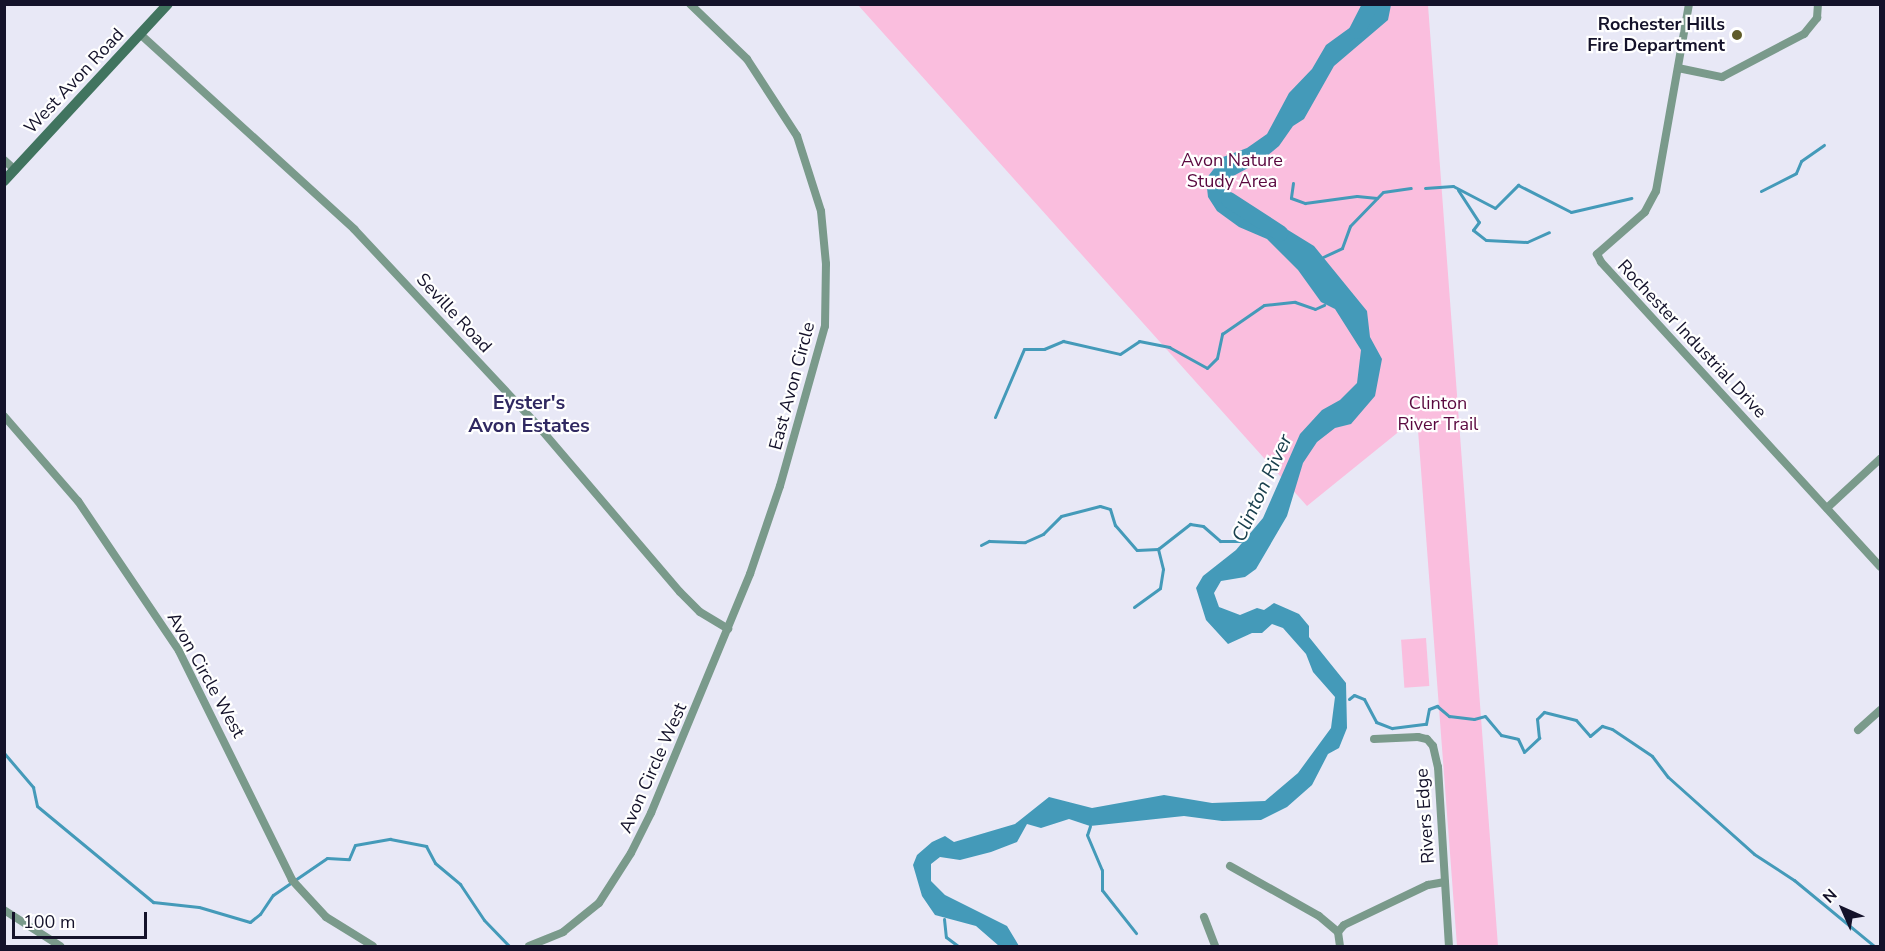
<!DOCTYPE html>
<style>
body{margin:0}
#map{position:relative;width:1885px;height:951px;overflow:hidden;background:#e8e8f6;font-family:"Nunito Sans",sans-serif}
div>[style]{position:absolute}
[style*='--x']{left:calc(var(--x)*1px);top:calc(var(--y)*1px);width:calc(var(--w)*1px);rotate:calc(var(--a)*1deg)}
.green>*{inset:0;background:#fabede;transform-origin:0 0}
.water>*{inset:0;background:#449ab9}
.stream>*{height:3px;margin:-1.5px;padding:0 1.5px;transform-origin:1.5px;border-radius:1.5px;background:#449ab9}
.river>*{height:16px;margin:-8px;padding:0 8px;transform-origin:8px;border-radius:8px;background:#449ab9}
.street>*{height:8px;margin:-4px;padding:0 4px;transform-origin:4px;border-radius:4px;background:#7a9a8b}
.secondary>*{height:10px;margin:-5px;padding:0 5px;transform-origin:5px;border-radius:5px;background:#41745f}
.dots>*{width:16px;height:16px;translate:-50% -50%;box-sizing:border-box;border:3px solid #fff;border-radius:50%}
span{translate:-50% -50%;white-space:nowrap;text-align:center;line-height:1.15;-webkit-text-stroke:4.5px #fff;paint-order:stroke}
.poi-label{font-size:18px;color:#14122a;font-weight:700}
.right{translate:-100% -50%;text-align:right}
.street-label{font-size:18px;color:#14122a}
.park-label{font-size:18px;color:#5a083f}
.neighbourhood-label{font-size:20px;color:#302961;font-weight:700}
.water-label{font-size:20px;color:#1a404e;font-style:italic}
.frame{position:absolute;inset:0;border:6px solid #14122a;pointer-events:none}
.north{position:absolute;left:1813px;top:879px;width:60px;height:60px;-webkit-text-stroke:4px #fff;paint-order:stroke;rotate:315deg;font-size:16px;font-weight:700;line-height:24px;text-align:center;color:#14122a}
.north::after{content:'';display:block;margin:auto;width:21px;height:27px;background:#14122a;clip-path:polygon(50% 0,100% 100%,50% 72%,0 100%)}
.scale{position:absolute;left:12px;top:912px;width:135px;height:27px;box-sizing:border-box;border:3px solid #14122a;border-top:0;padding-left:8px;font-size:18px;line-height:21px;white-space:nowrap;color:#14122a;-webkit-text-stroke:4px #fff;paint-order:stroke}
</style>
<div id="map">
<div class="green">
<div style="clip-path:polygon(858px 5px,1428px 5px,1498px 946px,1457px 946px,1417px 417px,1307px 506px)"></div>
<div style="left:1426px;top:638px;width:48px;height:25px;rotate:86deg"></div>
</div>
<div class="water">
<div style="clip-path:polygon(1372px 5px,1391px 5px,1388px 20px,1334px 66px,1304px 119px,1293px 126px,1279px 146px,1261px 161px,1224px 181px,1229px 196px,1256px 218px,1288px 230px,1314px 246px,1367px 311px,1370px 337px,1382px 359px,1375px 396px,1351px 424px,1335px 428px,1317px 442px,1303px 463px,1287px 516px,1256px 569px,1245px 577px,1221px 581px,1214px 593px,1219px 607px,1240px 615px,1257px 608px,1264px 610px,1274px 603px,1299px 614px,1309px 626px,1309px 637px,1346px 683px,1347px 728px,1339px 748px,1328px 754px,1312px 785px,1287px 807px,1261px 820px,1222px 821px,1184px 816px,1090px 826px,1069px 819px,1041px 828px,1027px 824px,1017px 842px,991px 852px,960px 860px,940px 857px,931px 864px,931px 881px,945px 895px,1007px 926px,1019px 946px,999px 946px,976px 926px,935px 915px,922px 896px,913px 865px,917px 855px,932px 842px,945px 836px,954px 842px,1015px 824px,1049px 797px,1092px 808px,1164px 795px,1212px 803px,1265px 801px,1298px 773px,1331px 728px,1335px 697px,1313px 672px,1306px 654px,1283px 628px,1272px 624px,1262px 633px,1252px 633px,1228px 644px,1206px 620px,1196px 588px,1203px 576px,1236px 550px,1263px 518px,1300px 434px,1322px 410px,1340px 400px,1357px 383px,1361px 350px,1335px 309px,1321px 302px,1298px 270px,1267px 239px,1239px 227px,1217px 211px,1208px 197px,1206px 179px,1223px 157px,1247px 148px,1267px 134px,1289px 93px,1312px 69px,1326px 45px,1366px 16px)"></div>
</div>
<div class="stream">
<div style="--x:1293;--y:183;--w:15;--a:98"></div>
<div style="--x:1291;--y:198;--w:15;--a:20"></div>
<div style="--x:1305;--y:203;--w:52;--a:-7.7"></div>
<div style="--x:1357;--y:196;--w:20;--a:6"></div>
<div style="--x:1425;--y:188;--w:28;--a:-4"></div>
<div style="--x:1453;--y:186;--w:47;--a:27.6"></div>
<div style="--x:1495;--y:208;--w:33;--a:-45"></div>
<div style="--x:1518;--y:185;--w:59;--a:27"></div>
<div style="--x:1571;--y:212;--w:62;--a:-13.1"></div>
<div style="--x:1458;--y:190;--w:38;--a:57"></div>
<div style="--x:1479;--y:222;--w:10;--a:127"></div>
<div style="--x:1473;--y:230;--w:16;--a:38"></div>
<div style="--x:1486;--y:240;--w:41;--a:2.8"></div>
<div style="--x:1527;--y:242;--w:24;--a:-24"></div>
<div style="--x:1761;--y:191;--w:39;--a:-27"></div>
<div style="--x:1796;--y:173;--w:13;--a:-67"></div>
<div style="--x:1801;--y:161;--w:28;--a:-35"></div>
<div style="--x:1323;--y:257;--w:21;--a:-25"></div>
<div style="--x:1342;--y:248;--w:23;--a:-70"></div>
<div style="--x:1350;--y:226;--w:47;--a:-45.9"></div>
<div style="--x:1383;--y:192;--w:28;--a:-8"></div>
<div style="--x:995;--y:417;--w:74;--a:-66.9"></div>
<div style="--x:1024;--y:349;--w:20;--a:0"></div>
<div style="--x:1044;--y:349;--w:21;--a:-23"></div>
<div style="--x:1063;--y:341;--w:58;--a:12.8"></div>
<div style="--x:1120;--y:354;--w:23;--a:-34"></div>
<div style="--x:1139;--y:341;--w:31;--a:11"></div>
<div style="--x:1169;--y:347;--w:43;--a:28.9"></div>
<div style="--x:1207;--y:368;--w:14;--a:-45"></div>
<div style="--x:1217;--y:358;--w:25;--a:-78"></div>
<div style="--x:1222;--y:334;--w:51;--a:-34.6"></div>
<div style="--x:1264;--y:305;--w:31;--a:-6"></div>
<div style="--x:1295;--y:302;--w:21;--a:19"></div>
<div style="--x:1315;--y:309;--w:10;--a:-24"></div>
<div style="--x:981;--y:545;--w:9;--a:-27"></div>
<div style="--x:989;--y:541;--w:36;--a:2"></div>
<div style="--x:1025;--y:542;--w:20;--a:-24"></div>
<div style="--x:1043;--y:534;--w:25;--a:-45"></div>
<div style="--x:1061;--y:516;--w:40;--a:-14.4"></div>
<div style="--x:1100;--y:506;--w:10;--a:17"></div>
<div style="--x:1110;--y:509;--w:17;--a:73"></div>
<div style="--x:1115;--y:525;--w:33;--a:49"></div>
<div style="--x:1137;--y:550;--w:21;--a:-3"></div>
<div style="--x:1158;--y:549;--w:41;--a:-38"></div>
<div style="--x:1190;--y:524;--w:13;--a:9"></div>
<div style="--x:1203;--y:526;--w:23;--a:41"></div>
<div style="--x:1220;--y:541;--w:25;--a:0"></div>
<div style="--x:1134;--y:607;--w:32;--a:-36"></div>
<div style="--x:1160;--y:588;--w:19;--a:-81"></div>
<div style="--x:1163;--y:569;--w:21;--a:-104"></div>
<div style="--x:1349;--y:699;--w:6;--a:-39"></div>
<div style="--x:1354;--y:695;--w:11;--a:22"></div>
<div style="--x:1364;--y:699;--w:26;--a:62"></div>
<div style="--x:1376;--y:722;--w:17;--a:21"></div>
<div style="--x:1392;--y:728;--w:34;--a:-7"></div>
<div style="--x:1426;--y:724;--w:15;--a:-79"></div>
<div style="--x:1429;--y:709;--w:9;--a:-21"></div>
<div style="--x:1437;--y:706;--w:16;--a:40"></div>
<div style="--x:1449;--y:716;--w:25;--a:7"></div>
<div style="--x:1474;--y:719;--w:11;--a:-15"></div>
<div style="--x:1485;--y:716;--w:25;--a:50"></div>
<div style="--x:1501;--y:735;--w:17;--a:13"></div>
<div style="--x:1518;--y:739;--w:14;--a:65"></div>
<div style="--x:1524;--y:752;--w:21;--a:-43"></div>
<div style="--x:1539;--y:738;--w:19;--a:-96"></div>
<div style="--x:1537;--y:719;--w:10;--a:-45"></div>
<div style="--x:1544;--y:712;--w:33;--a:14"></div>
<div style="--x:1576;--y:720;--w:21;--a:49"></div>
<div style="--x:1590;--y:736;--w:16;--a:-40"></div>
<div style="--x:1602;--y:726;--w:10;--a:17"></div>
<div style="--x:1612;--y:729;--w:48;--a:34"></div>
<div style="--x:1652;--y:756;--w:26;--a:53"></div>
<div style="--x:1668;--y:777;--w:115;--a:41.8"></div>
<div style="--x:1754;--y:854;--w:48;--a:33"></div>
<div style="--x:1794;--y:880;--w:104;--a:39.5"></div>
<div style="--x:4;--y:753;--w:45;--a:49.5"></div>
<div style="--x:33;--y:787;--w:19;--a:78"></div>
<div style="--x:37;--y:806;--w:151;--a:39.6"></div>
<div style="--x:153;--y:902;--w:46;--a:6.2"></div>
<div style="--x:199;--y:907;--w:53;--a:16.4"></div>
<div style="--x:250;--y:922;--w:13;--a:-39"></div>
<div style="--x:260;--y:914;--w:23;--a:-56"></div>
<div style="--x:273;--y:895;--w:65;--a:-34.4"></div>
<div style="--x:327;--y:858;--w:22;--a:3"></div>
<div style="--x:349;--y:859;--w:15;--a:-67"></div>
<div style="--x:355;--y:845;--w:36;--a:-10"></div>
<div style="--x:390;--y:839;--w:37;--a:11"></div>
<div style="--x:426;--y:846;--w:19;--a:62"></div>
<div style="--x:435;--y:863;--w:33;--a:40"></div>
<div style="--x:460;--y:884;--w:43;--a:56.3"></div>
<div style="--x:484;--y:920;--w:36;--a:46"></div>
<div style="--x:1090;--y:826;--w:9;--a:108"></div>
<div style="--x:1087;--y:835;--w:38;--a:67"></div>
<div style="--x:1102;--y:870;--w:20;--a:90"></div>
<div style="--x:1102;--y:890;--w:55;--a:51.7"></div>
<div style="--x:944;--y:919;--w:18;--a:84"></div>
<div style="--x:946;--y:937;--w:15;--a:37"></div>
</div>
<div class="river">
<div style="--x:1357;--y:31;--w:30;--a:-63"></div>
<div style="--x:1229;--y:200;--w:61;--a:32.9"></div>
</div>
<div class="street">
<div style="--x:1689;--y:4;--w:190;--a:100"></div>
<div style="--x:1656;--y:191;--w:24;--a:118"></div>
<div style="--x:1645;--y:212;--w:64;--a:138.8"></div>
<div style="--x:1597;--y:254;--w:9;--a:63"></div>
<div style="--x:1601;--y:262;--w:413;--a:47.5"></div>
<div style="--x:140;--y:34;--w:290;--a:42.3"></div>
<div style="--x:354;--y:229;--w:271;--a:46.9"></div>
<div style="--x:539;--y:427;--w:217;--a:49.5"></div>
<div style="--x:680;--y:592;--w:28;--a:45"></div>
<div style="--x:700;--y:612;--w:33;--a:31"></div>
<div style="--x:1678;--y:68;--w:45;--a:11.6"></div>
<div style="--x:1722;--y:77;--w:93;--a:-27.7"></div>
<div style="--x:1804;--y:34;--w:21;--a:-51"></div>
<div style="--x:1817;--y:18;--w:14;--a:-86"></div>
<div style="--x:4;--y:160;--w:15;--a:42"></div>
<div style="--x:4;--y:416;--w:113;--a:49"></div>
<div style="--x:78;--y:501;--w:181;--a:56"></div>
<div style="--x:179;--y:651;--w:255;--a:63.7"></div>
<div style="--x:292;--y:880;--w:50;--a:47.4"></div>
<div style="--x:326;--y:917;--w:55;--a:31.7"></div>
<div style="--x:1827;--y:508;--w:72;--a:-42.8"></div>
<div style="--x:1858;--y:730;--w:30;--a:-42"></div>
<div style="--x:1374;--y:739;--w:44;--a:-2.6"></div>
<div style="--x:1418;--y:737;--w:9;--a:13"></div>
<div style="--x:1427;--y:739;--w:9;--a:49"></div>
<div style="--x:1433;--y:746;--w:22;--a:77"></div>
<div style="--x:1438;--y:767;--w:179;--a:86.5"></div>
<div style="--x:1230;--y:866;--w:102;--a:29.3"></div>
<div style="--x:1319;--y:916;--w:25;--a:40"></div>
<div style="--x:4;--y:910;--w:67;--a:32.7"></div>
<div style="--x:1204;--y:917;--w:31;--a:69"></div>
<div style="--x:1338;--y:932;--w:9;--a:-49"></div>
<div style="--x:1344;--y:925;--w:93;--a:-25.5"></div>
<div style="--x:1428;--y:885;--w:17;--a:-10"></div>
<div style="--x:1338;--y:932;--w:14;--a:82"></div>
<div style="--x:529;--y:946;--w:37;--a:-22"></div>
<div style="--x:563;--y:932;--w:46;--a:-38.9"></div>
<div style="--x:599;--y:903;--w:59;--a:-57.4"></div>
<div style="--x:631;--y:853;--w:45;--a:-63.4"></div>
<div style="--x:651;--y:813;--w:259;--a:-67.5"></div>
<div style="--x:750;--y:574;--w:93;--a:-71.2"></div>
<div style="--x:780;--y:486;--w:166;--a:-74.3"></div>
<div style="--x:825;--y:326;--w:62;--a:-89.1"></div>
<div style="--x:826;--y:264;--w:53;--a:-95.4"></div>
<div style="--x:821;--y:211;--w:79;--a:-107.7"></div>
<div style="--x:797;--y:136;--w:92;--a:-123"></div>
<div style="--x:747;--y:59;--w:79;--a:-136"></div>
</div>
<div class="secondary">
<div style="--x:4;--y:181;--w:241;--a:-47.2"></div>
</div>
<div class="dots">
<div style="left:1737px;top:35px;background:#5f5b28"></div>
</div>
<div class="poi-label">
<span class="right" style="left:1725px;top:35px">Rochester Hills<br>Fire Department</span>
</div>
<div class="street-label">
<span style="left:74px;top:81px;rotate:-47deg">West Avon Road</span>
<span style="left:454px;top:313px;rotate:47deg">Seville Road</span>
<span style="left:1692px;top:339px;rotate:47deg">Rochester Industrial Drive</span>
<span style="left:792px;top:386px;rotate:-75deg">East Avon Circle</span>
<span style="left:206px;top:675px;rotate:61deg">Avon Circle West</span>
<span style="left:653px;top:768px;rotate:-66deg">Avon Circle West</span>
<span style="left:1425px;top:816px;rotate:-94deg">Rivers Edge</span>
</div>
<div class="park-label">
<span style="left:1232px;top:171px">Avon Nature<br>Study Area</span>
<span style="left:1438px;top:414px">Clinton<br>River Trail</span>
</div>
<div class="neighbourhood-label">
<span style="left:529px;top:414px">Eyster's<br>Avon Estates</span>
</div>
<div class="water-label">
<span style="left:1262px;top:488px;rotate:-65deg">Clinton River</span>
</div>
<div class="frame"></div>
<div class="north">N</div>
<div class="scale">100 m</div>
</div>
